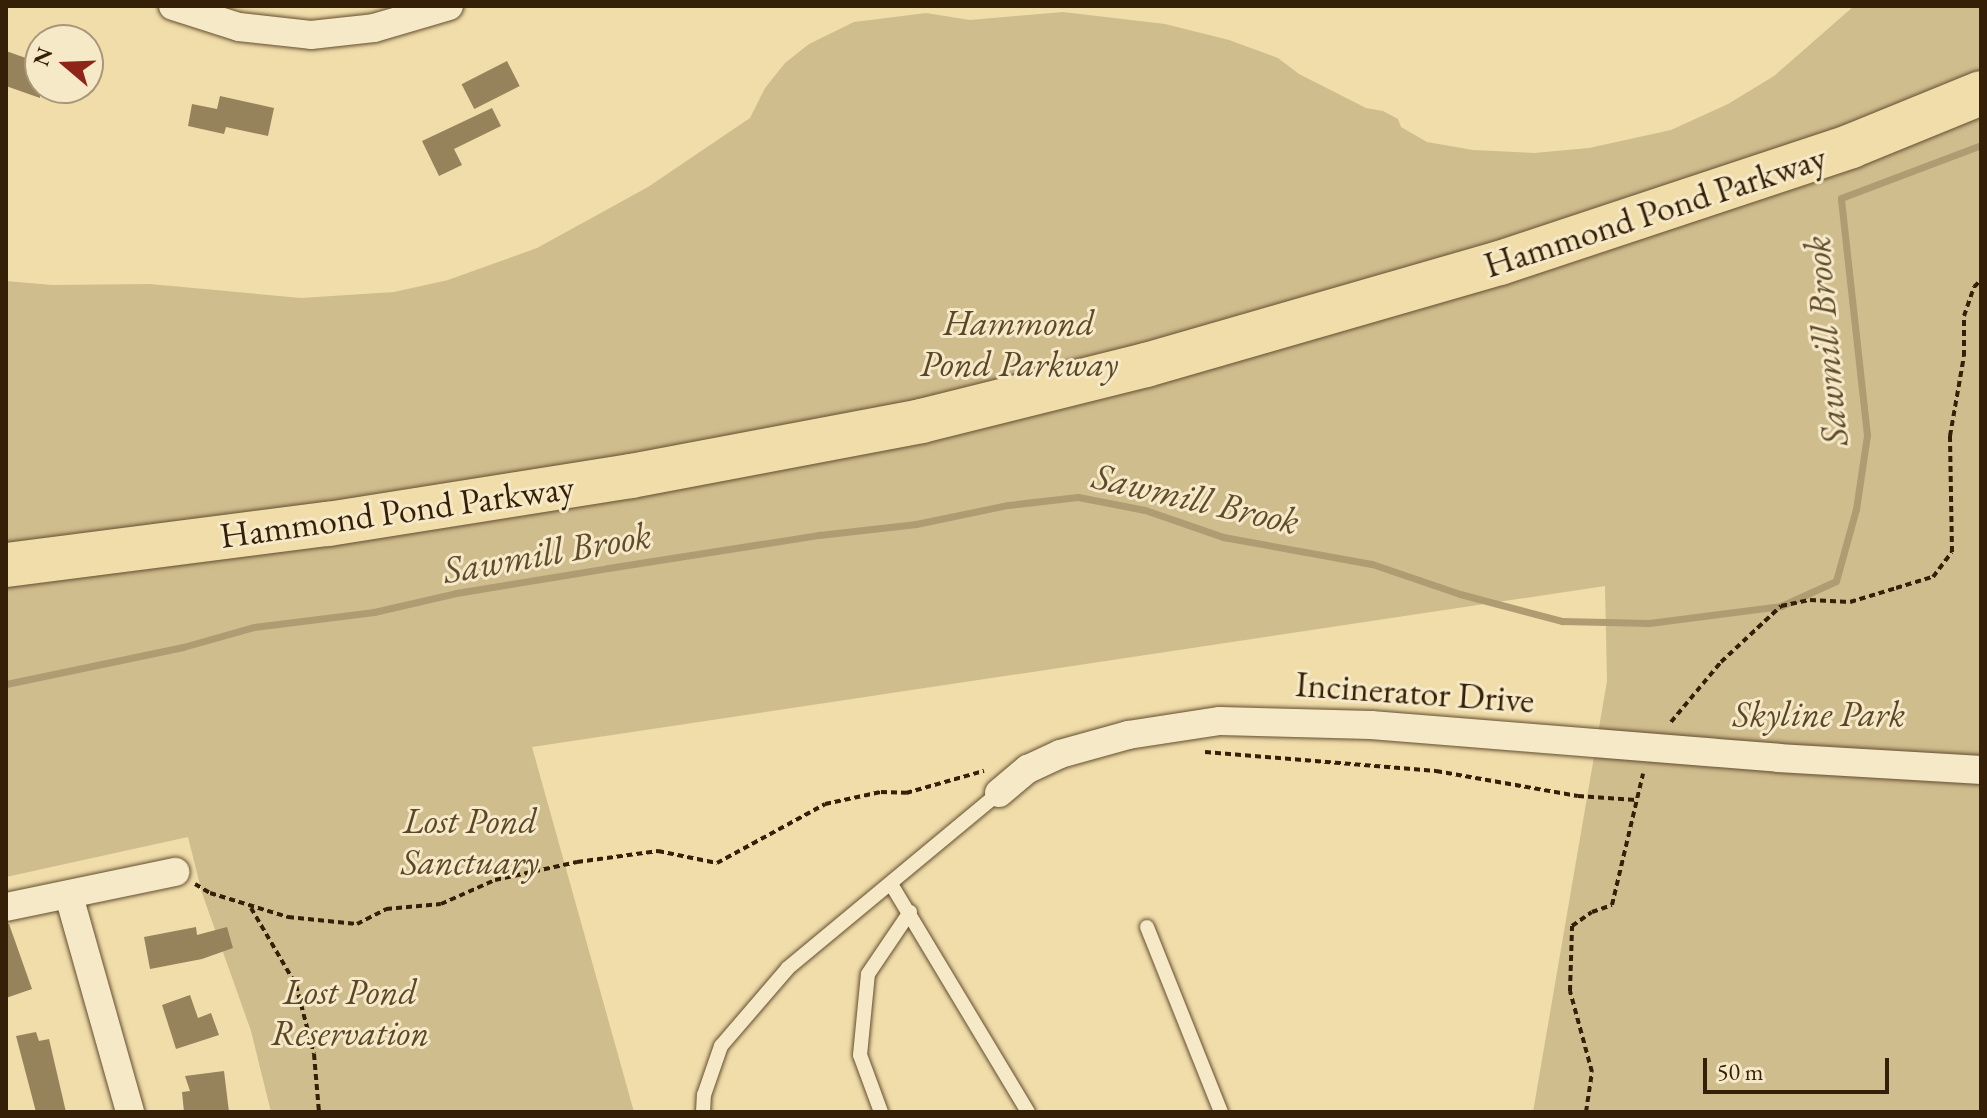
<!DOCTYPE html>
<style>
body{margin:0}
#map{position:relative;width:1987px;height:1118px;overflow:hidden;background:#f0ddaa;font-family:"EB Garamond",serif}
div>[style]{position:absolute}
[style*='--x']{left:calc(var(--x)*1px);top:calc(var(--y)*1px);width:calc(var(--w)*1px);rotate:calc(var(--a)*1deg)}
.green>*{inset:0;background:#d0bd8e}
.stream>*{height:7px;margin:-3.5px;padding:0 3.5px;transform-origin:3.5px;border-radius:3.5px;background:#b09c72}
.building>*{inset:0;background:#96825b;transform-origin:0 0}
.path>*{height:4px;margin-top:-2px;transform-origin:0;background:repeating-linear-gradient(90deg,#351f06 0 6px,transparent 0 10px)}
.roads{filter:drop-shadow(0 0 2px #644e2f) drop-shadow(0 0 2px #644e2f)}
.lane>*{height:14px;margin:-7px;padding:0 7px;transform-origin:7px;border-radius:7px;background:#f5e9c8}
.street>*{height:28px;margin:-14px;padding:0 14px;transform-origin:14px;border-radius:14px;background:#f5e9c8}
.primary>*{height:44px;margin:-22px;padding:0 22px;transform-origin:22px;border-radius:22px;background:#f0ddaa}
span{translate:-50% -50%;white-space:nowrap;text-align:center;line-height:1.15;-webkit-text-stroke:6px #f5e9c8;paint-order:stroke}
.street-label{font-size:36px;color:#351f06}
.park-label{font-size:36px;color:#5c4628;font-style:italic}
.water-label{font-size:38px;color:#604b2c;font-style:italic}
.frame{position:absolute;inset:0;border:8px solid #351f06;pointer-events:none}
.north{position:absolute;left:24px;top:24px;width:80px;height:80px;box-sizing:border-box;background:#f5e9c8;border:2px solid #a8987a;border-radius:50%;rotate:289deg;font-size:22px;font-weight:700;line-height:32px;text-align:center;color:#351f06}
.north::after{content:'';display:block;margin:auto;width:28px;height:36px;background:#8f2418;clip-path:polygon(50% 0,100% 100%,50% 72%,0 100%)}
.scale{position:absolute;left:1703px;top:1058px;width:186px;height:36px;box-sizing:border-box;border:4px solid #351f06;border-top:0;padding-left:10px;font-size:24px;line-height:28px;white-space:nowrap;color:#351f06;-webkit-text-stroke:6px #f5e9c8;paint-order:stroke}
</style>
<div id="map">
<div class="green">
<div style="clip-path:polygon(1854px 6px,1981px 6px,1981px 1112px,1533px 1112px,1607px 681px,1605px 586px,532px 747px,634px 1112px,271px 1112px,251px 1031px,202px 893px,188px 837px,6px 877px,6px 281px,52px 285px,150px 284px,301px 298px,394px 292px,448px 280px,537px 248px,648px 187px,750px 118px,765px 88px,785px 63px,809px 44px,854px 22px,926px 13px,970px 20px,1063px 12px,1165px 24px,1229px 40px,1278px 58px,1299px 74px,1366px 108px,1383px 111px,1398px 119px,1401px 127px,1427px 142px,1473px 150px,1534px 153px,1589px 148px,1671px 130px,1728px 104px,1774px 76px)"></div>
</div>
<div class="stream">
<div style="--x:6;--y:684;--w:181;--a:-11.8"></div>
<div style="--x:183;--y:647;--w:74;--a:-15.7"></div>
<div style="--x:254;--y:627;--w:121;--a:-7.1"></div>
<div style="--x:374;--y:612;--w:84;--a:-13"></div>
<div style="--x:456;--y:593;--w:154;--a:-9.3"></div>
<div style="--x:608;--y:568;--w:214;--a:-8.9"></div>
<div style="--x:819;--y:535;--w:98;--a:-6.5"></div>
<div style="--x:916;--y:524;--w:94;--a:-11.7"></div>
<div style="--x:1008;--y:505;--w:70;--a:-6.5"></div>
<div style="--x:1078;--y:497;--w:68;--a:11"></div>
<div style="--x:1145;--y:510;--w:83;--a:19.1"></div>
<div style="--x:1223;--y:537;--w:151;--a:10.3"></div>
<div style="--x:1372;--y:564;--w:93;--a:18.8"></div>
<div style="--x:1460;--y:594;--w:106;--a:14.8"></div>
<div style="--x:1562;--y:621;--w:87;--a:1.3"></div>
<div style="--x:1649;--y:623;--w:133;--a:-7.3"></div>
<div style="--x:1781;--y:606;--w:60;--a:-24.4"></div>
<div style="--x:1836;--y:581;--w:75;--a:-74.5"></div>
<div style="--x:1856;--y:509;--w:75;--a:-81.5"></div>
<div style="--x:1867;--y:435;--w:238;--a:-96.3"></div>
<div style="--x:1841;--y:198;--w:150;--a:-20.7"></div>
</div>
<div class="building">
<div style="clip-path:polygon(6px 51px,40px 63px,40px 98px,6px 86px)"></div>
<div style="left:507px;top:61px;width:28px;height:51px;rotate:63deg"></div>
<div style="clip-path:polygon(220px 96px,274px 108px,268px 136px,226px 127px,224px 134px,188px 126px,192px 104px,217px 109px)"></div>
<div style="clip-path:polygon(492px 108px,501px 126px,454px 149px,462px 165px,439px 176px,422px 141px)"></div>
<div style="clip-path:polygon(6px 924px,9px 924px,32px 989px,6px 998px)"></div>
<div style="clip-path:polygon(196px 927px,197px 935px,227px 927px,233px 948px,202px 959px,150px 969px,144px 937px)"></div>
<div style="clip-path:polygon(190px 995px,198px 1018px,211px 1013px,219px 1035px,176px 1049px,162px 1005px)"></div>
<div style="clip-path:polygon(36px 1032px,39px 1041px,49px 1039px,66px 1112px,36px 1112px,16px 1036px)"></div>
<div style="clip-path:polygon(224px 1071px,229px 1112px,184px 1112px,182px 1092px,190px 1091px,185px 1076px)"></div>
</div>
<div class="path">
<div style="--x:1671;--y:722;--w:78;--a:-50.2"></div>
<div style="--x:1721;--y:662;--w:82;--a:-43"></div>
<div style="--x:1781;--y:606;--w:30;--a:-12"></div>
<div style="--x:1810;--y:600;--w:40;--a:2.9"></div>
<div style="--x:1850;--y:602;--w:48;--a:-16.9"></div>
<div style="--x:1896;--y:588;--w:39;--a:-17"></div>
<div style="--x:1933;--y:577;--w:31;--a:-53"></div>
<div style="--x:1952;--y:552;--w:116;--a:-91"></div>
<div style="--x:1950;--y:436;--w:81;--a:-80.1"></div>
<div style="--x:1964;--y:356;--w:40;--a:-90"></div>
<div style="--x:1964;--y:316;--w:31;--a:-71"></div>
<div style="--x:1974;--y:287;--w:10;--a:-45"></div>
<div style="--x:1205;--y:752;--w:232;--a:4.7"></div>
<div style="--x:1436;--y:771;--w:144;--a:10"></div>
<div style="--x:1578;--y:796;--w:58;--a:3.9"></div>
<div style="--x:195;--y:884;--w:17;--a:31"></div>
<div style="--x:210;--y:893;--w:82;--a:17.1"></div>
<div style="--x:288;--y:917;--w:69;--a:5.8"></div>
<div style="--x:357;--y:924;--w:33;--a:-27"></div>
<div style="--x:386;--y:909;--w:55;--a:-5.2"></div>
<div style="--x:441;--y:904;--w:59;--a:-24"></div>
<div style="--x:495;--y:880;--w:84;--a:-12.4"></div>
<div style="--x:577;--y:862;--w:82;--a:-7.7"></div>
<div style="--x:658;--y:851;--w:60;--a:11.5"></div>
<div style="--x:717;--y:863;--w:123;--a:-28.6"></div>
<div style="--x:825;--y:804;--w:57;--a:-12.1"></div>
<div style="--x:881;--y:792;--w:25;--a:2"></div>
<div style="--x:906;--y:793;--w:81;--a:-15.8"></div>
<div style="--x:251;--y:908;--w:89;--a:59.7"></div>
<div style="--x:296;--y:985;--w:71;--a:75.4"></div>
<div style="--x:314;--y:1054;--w:58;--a:85.1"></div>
<div style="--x:1586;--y:1112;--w:40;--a:-81.5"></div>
<div style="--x:1592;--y:1072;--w:84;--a:-105.2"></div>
<div style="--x:1570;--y:991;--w:65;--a:-88.2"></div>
<div style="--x:1572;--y:926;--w:24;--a:-35"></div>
<div style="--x:1592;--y:912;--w:21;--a:-19"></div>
<div style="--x:1612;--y:905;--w:135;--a:-76.7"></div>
</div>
<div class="roads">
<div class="lane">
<div style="--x:891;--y:884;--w:266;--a:59"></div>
<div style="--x:1147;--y:927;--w:199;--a:68.2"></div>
<div style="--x:703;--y:1112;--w:17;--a:-87"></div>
<div style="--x:704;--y:1095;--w:52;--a:-70.9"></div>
<div style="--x:721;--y:1046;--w:103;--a:-49.3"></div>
<div style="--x:788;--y:968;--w:274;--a:-39.7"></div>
<div style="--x:881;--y:1112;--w:61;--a:-110.2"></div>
<div style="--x:860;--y:1055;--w:81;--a:-84.4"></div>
<div style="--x:868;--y:974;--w:75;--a:-55.9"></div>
</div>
<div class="street">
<div style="--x:173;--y:6;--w:69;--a:17.7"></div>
<div style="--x:239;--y:27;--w:72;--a:6.3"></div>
<div style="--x:311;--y:35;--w:63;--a:-6.3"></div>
<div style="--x:374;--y:28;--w:78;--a:-16.3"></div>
<div style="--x:999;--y:793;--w:38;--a:-40"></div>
<div style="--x:1028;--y:769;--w:35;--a:-25"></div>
<div style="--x:1060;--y:754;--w:71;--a:-15.6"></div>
<div style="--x:1128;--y:735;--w:93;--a:-8.7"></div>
<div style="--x:1220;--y:721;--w:151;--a:1.5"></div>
<div style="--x:1371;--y:725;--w:409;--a:4.6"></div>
<div style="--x:1779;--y:758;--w:202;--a:3.4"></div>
<div style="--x:69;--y:896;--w:224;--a:74.2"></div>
<div style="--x:6;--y:907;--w:173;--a:-11.7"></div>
</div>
<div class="primary">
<div style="--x:6;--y:565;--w:325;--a:-7.3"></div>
<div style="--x:328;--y:524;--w:307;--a:-9"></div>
<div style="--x:631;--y:476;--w:295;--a:-10.7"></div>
<div style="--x:921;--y:421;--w:232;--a:-14"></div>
<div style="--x:1146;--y:365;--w:368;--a:-16.1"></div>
<div style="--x:1500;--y:263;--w:370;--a:-18.4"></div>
<div style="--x:1851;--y:146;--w:140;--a:-22.2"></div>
</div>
</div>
<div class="street-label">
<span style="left:1655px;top:211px;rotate:-18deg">Hammond Pond Parkway</span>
<span style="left:397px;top:511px;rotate:-8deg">Hammond Pond Parkway</span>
<span style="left:1415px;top:692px;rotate:4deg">Incinerator Drive</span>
</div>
<div class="park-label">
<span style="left:1019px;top:343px">Hammond<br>Pond Parkway</span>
<span style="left:1819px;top:714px">Skyline Park</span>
<span style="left:470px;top:841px">Lost Pond<br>Sanctuary</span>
<span style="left:350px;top:1012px">Lost Pond<br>Reservation</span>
</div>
<div class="water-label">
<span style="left:1825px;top:341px;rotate:-95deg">Sawmill Brook</span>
<span style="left:1196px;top:498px;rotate:13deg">Sawmill Brook</span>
<span style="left:547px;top:552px;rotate:-10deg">Sawmill Brook</span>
</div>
<div class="frame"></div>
<div class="north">N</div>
<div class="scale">50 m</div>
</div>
